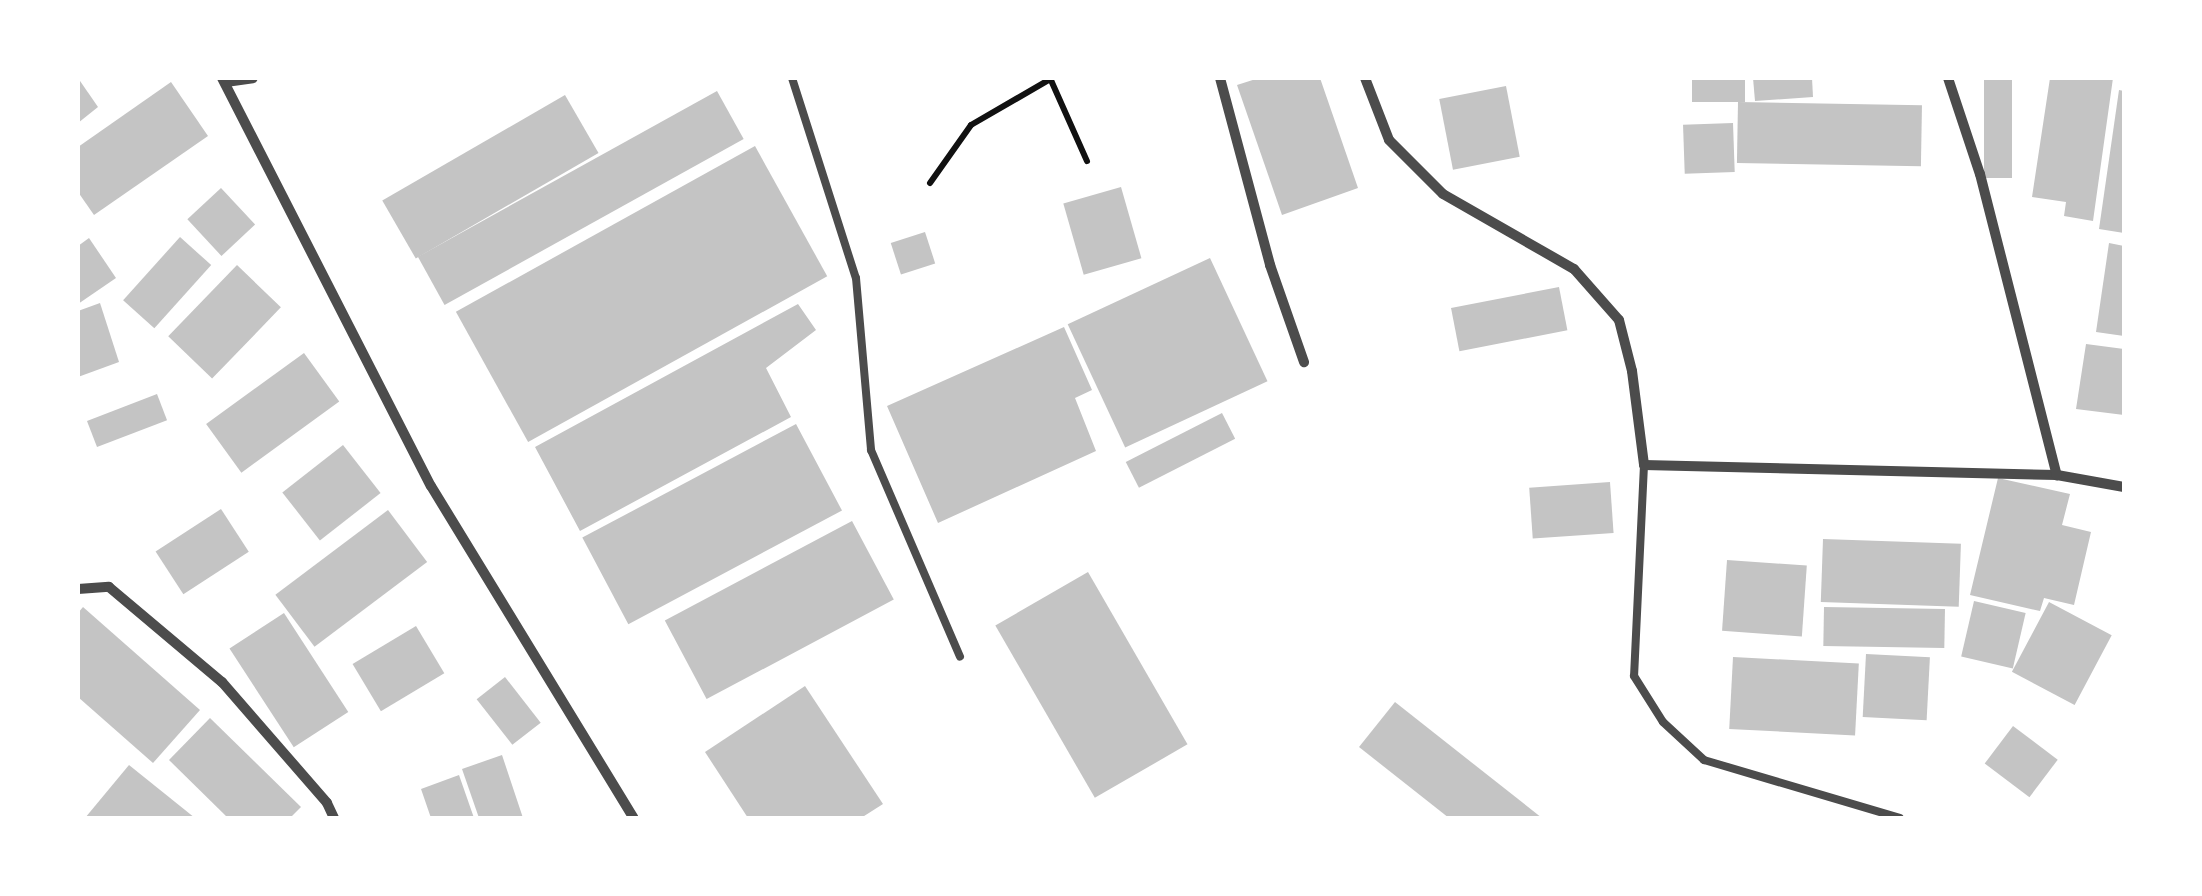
<!DOCTYPE html>
<style>
body{margin:0}
#map{position:relative;width:2202px;height:896px;overflow:hidden;background:#fff;font-family:Lora,serif}
div>[style]{position:absolute}
[style*='--x']{left:calc(var(--x)*1px);top:calc(var(--y)*1px);width:calc(var(--w)*1px);rotate:calc(var(--a)*1deg)}
.building>*{inset:0;background:#c4c4c4;transform-origin:0 0}
.path>*{height:6px;margin:-3px;padding:0 3px;transform-origin:3px;border-radius:3px;background:#111}
.service>*{height:8px;margin:-4px;padding:0 4px;transform-origin:4px;border-radius:4px;background:#4c4c4c}
.minor>*{height:10px;margin:-5px;padding:0 5px;transform-origin:5px;border-radius:5px;background:#4c4c4c}
span{translate:-50% -50%;white-space:nowrap;text-align:center;line-height:1.15;-webkit-text-stroke:10px #fff;paint-order:stroke}
.frame{position:absolute;inset:0;border:80px solid #fff;pointer-events:none}
</style>
<div id="map">
<div class="building">
<div style="clip-path:polygon(78px 78px,98px 107px,78px 123px)"></div>
<div style="clip-path:polygon(1259px 78px,1320px 78px,1358px 188px,1282px 215px,1237px 85px)"></div>
<div style="left:1692px;top:78px;width:53px;height:24px"></div>
<div style="clip-path:polygon(1753px 78px,1812px 78px,1813px 97px,1755px 101px)"></div>
<div style="left:1984px;top:78px;width:28px;height:100px"></div>
<div style="clip-path:polygon(2050px 78px,2113px 78px,2093px 221px,2064px 216px,2066px 202px,2032px 197px)"></div>
<div style="clip-path:polygon(171px 82px,208px 136px,94px 215px,78px 192px,78px 147px)"></div>
<div style="left:1506px;top:86px;width:72px;height:68px;rotate:79deg"></div>
<div style="clip-path:polygon(2119px 90px,2124px 91px,2124px 233px,2099px 229px)"></div>
<div style="left:717px;top:91px;width:55px;height:342px;rotate:61deg"></div>
<div style="left:565px;top:95px;width:67px;height:211px;rotate:60deg"></div>
<div style="left:1738px;top:102px;width:184px;height:61px;rotate:1deg"></div>
<div style="left:1733px;top:123px;width:49px;height:50px;rotate:88deg"></div>
<div style="left:755px;top:146px;width:149px;height:342px;rotate:61deg"></div>
<div style="left:1121px;top:187px;width:74px;height:60px;rotate:74deg"></div>
<div style="left:221px;top:188px;width:50px;height:46px;rotate:47deg"></div>
<div style="left:925px;top:232px;width:33px;height:36px;rotate:72deg"></div>
<div style="left:180px;top:237px;width:42px;height:85px;rotate:42deg"></div>
<div style="clip-path:polygon(89px 238px,116px 278px,78px 304px,78px 246px)"></div>
<div style="clip-path:polygon(2109px 243px,2124px 246px,2124px 336px,2096px 332px)"></div>
<div style="left:1210px;top:258px;width:136px;height:157px;rotate:65deg"></div>
<div style="left:237px;top:265px;width:61px;height:99px;rotate:44deg"></div>
<div style="left:1559px;top:287px;width:44px;height:110px;rotate:79deg"></div>
<div style="clip-path:polygon(100px 303px,119px 362px,78px 377px,78px 311px)"></div>
<div style="clip-path:polygon(798px 304px,816px 330px,766px 368px,791px 417px,580px 531px,535px 447px)"></div>
<div style="clip-path:polygon(1064px 327px,1092px 390px,1075px 398px,1096px 451px,938px 523px,887px 406px)"></div>
<div style="clip-path:polygon(2086px 344px,2124px 349px,2124px 415px,2076px 409px)"></div>
<div style="left:304px;top:353px;width:60px;height:121px;rotate:54deg"></div>
<div style="left:157px;top:394px;width:28px;height:75px;rotate:69deg"></div>
<div style="left:1222px;top:413px;width:29px;height:108px;rotate:63deg"></div>
<div style="left:796px;top:424px;width:98px;height:242px;rotate:62deg"></div>
<div style="left:343px;top:445px;width:61px;height:77px;rotate:52deg"></div>
<div style="clip-path:polygon(1998px 478px,2070px 494px,2062px 525px,2091px 532px,2074px 605px,2044px 598px,2040px 611px,1970px 595px)"></div>
<div style="left:1610px;top:482px;width:51px;height:81px;rotate:86deg"></div>
<div style="left:221px;top:509px;width:51px;height:78px;rotate:57deg"></div>
<div style="left:388px;top:510px;width:65px;height:141px;rotate:53deg"></div>
<div style="left:852px;top:521px;width:89px;height:212px;rotate:62deg"></div>
<div style="left:1823px;top:539px;width:138px;height:63px;rotate:2deg"></div>
<div style="left:1727px;top:560px;width:80px;height:71px;rotate:4deg"></div>
<div style="left:1088px;top:572px;width:199px;height:107px;rotate:60deg"></div>
<div style="left:1974px;top:601px;width:53px;height:57px;rotate:13deg"></div>
<div style="left:2049px;top:602px;width:71px;height:79px;rotate:28deg"></div>
<div style="clip-path:polygon(83px 607px,200px 710px,153px 763px,78px 697px,78px 613px)"></div>
<div style="left:1824px;top:607px;width:121px;height:39px;rotate:1deg"></div>
<div style="left:284px;top:613px;width:118px;height:65px;rotate:57deg"></div>
<div style="left:416px;top:626px;width:55px;height:74px;rotate:59deg"></div>
<div style="left:1866px;top:654px;width:64px;height:63px;rotate:3deg"></div>
<div style="left:1733px;top:657px;width:126px;height:72px;rotate:3deg"></div>
<div style="left:505px;top:677px;width:58px;height:36px;rotate:52deg"></div>
<div style="clip-path:polygon(805px 686px,883px 804px,861px 818px,748px 818px,705px 752px)"></div>
<div style="clip-path:polygon(1395px 702px,1542px 818px,1449px 818px,1359px 747px)"></div>
<div style="clip-path:polygon(210px 718px,301px 807px,290px 818px,228px 818px,169px 760px)"></div>
<div style="left:2013px;top:726px;width:56px;height:47px;rotate:37deg"></div>
<div style="clip-path:polygon(502px 755px,523px 818px,479px 818px,462px 769px)"></div>
<div style="clip-path:polygon(129px 765px,195px 818px,85px 818px)"></div>
<div style="clip-path:polygon(459px 775px,474px 818px,431px 818px,421px 789px)"></div>
</div>
<div class="path">
<div style="--x:1050;--y:78;--w:91;--a:66"></div>
<div style="--x:930;--y:183;--w:71;--a:-54.7"></div>
<div style="--x:971;--y:125;--w:94;--a:-30.1"></div>
</div>
<div class="service">
<div style="--x:792;--y:78;--w:210;--a:72.3"></div>
<div style="--x:856;--y:278;--w:173;--a:85"></div>
<div style="--x:871;--y:450;--w:225;--a:66.7"></div>
<div style="--x:1644;--y:465;--w:211;--a:92.7"></div>
<div style="--x:1634;--y:676;--w:54;--a:57.8"></div>
<div style="--x:1663;--y:722;--w:56;--a:42.8"></div>
<div style="--x:1704;--y:760;--w:204;--a:16.5"></div>
</div>
<div class="minor">
<div style="--x:222;--y:78;--w:458;--a:62.9"></div>
<div style="--x:431;--y:486;--w:389;--a:58.6"></div>
<div style="--x:1220;--y:78;--w:194;--a:75"></div>
<div style="--x:1270;--y:265;--w:103;--a:70.7"></div>
<div style="--x:1365;--y:78;--w:66;--a:68.8"></div>
<div style="--x:1389;--y:140;--w:76;--a:45"></div>
<div style="--x:1443;--y:194;--w:151;--a:29.8"></div>
<div style="--x:1574;--y:269;--w:68;--a:48.6"></div>
<div style="--x:1619;--y:320;--w:53;--a:75.7"></div>
<div style="--x:1632;--y:371;--w:95;--a:82.7"></div>
<div style="--x:1644;--y:465;--w:413;--a:1.4"></div>
<div style="--x:2057;--y:475;--w:68;--a:10.2"></div>
<div style="--x:1948;--y:78;--w:101;--a:71.6"></div>
<div style="--x:1980;--y:174;--w:311;--a:75.7"></div>
<div style="--x:226;--y:82;--w:27;--a:-8"></div>
<div style="--x:78;--y:589;--w:31;--a:-4"></div>
<div style="--x:109;--y:587;--w:148;--a:40.1"></div>
<div style="--x:222;--y:682;--w:160;--a:49"></div>
<div style="--x:327;--y:803;--w:17;--a:65"></div>
</div>
<div class="frame"></div>
</div>
